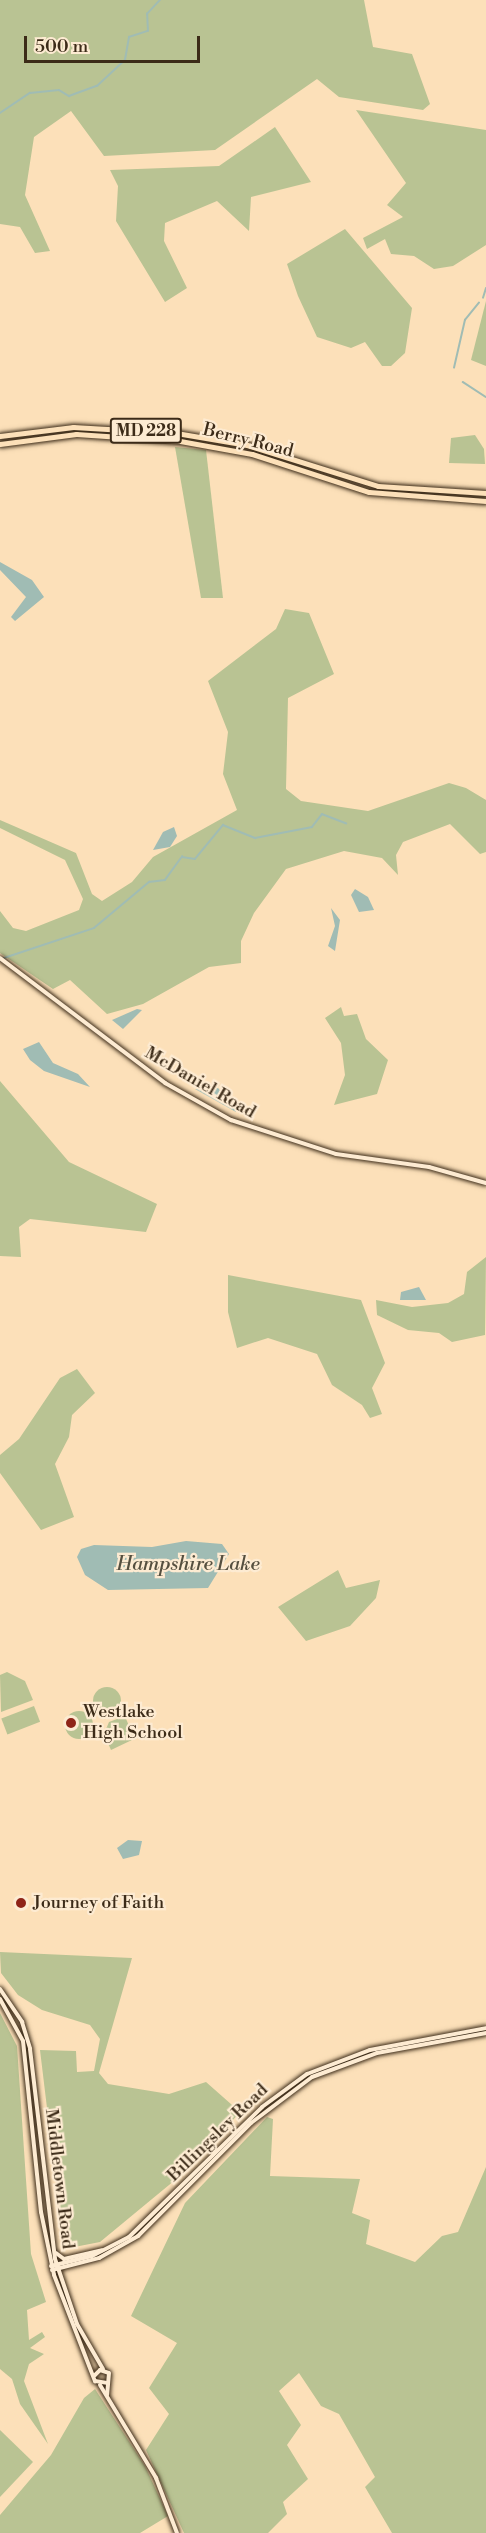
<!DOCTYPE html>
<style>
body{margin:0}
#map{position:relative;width:486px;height:2533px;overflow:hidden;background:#fce0b9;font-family:"Libre Bodoni",serif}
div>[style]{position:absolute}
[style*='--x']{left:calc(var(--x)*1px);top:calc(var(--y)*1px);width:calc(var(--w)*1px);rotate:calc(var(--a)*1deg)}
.green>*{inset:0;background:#b9c393;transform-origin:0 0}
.round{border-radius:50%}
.water>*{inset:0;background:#a0bcb4}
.stream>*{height:1.5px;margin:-0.75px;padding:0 0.75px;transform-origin:0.75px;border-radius:0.75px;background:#a0bcb4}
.roads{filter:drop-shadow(0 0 2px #3c2b18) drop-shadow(0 0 2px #3c2b18)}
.secondary>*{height:4px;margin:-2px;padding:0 2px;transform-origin:2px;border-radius:2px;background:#fdebd2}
.highway>*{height:5px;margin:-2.5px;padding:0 2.5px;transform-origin:2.5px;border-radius:2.5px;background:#fce0b9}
.dots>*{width:16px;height:16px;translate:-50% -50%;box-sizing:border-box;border:3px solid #fdebd2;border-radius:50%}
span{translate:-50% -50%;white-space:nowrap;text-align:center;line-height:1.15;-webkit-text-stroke:4.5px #fdebd2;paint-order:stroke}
.shield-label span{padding:2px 4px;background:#fdebd2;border:2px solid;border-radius:4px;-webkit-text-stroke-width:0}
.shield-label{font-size:16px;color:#3c2b18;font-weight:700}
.street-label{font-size:18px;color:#3c2b18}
.poi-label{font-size:18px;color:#3c2b18}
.left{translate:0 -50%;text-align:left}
.water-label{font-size:20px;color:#554f3f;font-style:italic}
.scale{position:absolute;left:24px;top:36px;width:176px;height:27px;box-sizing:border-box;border:3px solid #3c2b18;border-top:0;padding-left:8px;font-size:18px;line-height:21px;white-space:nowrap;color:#3c2b18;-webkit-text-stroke:4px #fdebd2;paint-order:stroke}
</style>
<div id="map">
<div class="green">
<div style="clip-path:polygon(0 0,364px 0,373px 47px,412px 54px,430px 104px,423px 110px,339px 97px,317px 79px,215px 150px,104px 156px,71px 111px,34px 137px,25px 195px,50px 251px,35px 253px,20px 227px,0 224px)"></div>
<div style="clip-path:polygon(356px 110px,486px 130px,486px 245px,453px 266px,434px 269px,414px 256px,391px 254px,385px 239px,367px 249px,363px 238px,403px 217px,387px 205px,406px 183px)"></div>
<div style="clip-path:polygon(275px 127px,311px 182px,251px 197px,249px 231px,217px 201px,165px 223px,164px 241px,187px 288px,165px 302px,116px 221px,118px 186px,110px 170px,219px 166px)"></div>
<div style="clip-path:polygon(345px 229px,412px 308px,405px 353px,391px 366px,382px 366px,365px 342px,351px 348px,317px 337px,298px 296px,287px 264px)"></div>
<div style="clip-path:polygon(486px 301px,486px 366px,471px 360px)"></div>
<div style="clip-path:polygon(475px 435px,484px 449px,485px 464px,449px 463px,451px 438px)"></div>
<div style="clip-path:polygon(175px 447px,206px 450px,223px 598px,201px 598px)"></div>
<div style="clip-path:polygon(285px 609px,309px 613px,334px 674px,288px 698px,286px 789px,301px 801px,368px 811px,449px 783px,466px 788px,486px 800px,486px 852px,480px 854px,450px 824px,403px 842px,396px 855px,398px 875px,382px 858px,344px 851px,286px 869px,254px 913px,241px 941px,241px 963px,209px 967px,143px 1004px,107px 1014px,70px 980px,53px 989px,0 953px,0 911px,13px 928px,26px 931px,79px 910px,83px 899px,65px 860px,0 828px,0 820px,76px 853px,92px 894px,102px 901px,132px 882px,153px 857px,237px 810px,223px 774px,228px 732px,208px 681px,276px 629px)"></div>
<div style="clip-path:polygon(341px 1007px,344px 1016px,357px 1014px,366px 1039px,388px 1060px,377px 1094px,334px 1105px,345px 1075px,341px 1043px,325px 1018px)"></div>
<div style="clip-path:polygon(0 1081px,69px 1162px,157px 1204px,146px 1232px,30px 1219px,19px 1227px,21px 1257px,0 1256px)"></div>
<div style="clip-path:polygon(486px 1257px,485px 1335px,452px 1342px,439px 1333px,408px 1330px,377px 1315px,376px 1300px,412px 1307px,448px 1303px,464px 1294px,467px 1272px)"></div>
<div style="clip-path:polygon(228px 1275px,361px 1300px,385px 1363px,372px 1388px,382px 1414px,370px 1418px,362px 1405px,332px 1385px,317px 1354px,268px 1338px,237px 1348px,228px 1312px)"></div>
<div style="clip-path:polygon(77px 1369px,95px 1393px,72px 1415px,69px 1437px,55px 1464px,74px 1517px,41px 1530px,0 1473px,0 1455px,19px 1439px,60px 1378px)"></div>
<div style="clip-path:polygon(338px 1570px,346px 1588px,380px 1580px,376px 1598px,350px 1626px,306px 1641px,278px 1607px)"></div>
<div style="clip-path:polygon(7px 1672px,25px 1681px,33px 1700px,1px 1712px,0 1675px)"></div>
<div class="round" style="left:93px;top:1687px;width:28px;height:28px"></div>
<div style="left:34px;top:1706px;width:17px;height:35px;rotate:69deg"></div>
<div class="round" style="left:65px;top:1711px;width:28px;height:28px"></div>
<div style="clip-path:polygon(125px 1716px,134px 1739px,111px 1750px,104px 1734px,109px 1722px)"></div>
<div style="clip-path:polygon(0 1952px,132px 1958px,99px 2073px,108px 2084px,169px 2094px,206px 2082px,240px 2112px,192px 2166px,100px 2242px,64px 2249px,40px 2050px,76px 2051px,77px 2072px,94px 2071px,100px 2039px,90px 2025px,42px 2010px,18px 1995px,1px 1973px)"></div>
<div style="clip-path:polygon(0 2013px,17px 2046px,31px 2254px,46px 2302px,27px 2310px,29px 2340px,42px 2332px,45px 2337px,30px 2348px,44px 2354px,29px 2364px,24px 2381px,48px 2444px,20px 2404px,12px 2379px,0 2369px)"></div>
<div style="clip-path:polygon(267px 2117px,273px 2119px,270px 2176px,360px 2179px,352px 2213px,370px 2220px,366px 2244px,415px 2262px,442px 2236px,458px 2232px,486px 2167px,486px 2533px,392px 2533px,365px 2487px,375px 2477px,339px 2414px,321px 2406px,299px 2373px,279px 2391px,301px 2425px,287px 2445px,308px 2479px,283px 2502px,287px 2514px,268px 2533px,184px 2533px,146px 2450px,169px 2414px,149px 2388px,177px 2343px,131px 2316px,185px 2203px)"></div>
<div style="clip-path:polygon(95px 2389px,145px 2466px,168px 2516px,140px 2533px,0 2533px,0 2515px,51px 2455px,84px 2398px)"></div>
<div style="clip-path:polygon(0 2430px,33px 2462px,0 2497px)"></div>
</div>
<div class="water">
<div style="clip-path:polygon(0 562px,32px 580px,44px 597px,15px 621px,11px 617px,26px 597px,0 570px)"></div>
<div style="clip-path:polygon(174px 827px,177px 836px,170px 847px,153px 850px,163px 832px)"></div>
<div style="clip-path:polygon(355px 889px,368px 897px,374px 910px,359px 912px,351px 895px)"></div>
<div style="clip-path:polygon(331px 908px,340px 920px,335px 951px,328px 946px,335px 926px)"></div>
<div style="clip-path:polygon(137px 1009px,142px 1010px,123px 1029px,112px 1020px)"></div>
<div style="clip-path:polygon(39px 1042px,53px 1063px,78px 1074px,90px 1087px,44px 1071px,30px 1060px,23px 1049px)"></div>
<div style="clip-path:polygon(218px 1088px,236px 1109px,236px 1112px,195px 1089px)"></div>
<div style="clip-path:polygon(419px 1287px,426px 1300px,400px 1300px,401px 1292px)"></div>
<div style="clip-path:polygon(186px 1541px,222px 1544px,229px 1554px,208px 1588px,108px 1590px,85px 1575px,77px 1557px,81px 1549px,94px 1545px,152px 1547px)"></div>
<div style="clip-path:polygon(128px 1840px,142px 1841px,139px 1855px,123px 1859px,117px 1848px)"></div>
</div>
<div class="stream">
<div style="--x:0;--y:113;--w:36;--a:-34"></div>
<div style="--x:30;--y:93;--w:29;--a:-6"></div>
<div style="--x:59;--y:90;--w:12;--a:31"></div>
<div style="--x:69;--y:96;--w:30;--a:-20"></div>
<div style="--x:97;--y:86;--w:38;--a:-43"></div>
<div style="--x:125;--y:60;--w:23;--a:-80"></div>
<div style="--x:129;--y:37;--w:20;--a:-18"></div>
<div style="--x:148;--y:31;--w:17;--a:-93"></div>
<div style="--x:147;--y:14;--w:19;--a:-47"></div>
<div style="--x:483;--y:298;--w:10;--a:-73"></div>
<div style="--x:454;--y:368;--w:49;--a:-77.1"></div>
<div style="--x:465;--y:320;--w:22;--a:-51"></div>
<div style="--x:463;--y:382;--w:27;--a:33"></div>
<div style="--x:4;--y:958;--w:95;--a:-18.4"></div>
<div style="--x:94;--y:928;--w:72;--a:-39.9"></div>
<div style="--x:149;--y:882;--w:16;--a:-7"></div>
<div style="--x:165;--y:880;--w:29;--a:-54"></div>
<div style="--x:182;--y:857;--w:13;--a:9"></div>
<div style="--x:195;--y:859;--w:44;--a:-50.5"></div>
<div style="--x:223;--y:825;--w:35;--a:22"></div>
<div style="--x:255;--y:838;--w:58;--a:-10.9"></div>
<div style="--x:312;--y:827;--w:16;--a:-52"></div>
<div style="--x:322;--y:814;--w:26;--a:21"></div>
</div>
<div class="roads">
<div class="secondary">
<div style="--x:0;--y:958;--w:207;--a:37.1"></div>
<div style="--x:165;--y:1083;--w:76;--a:29.3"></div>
<div style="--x:231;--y:1120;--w:110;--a:17.9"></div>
<div style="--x:336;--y:1154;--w:94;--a:8"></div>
<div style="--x:429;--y:1167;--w:59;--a:15.7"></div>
<div style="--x:0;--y:1989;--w:40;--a:56"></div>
<div style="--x:22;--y:2022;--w:28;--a:73"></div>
<div style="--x:30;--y:2049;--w:211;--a:83.2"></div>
<div style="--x:55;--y:2259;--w:69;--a:71.3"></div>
<div style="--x:77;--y:2324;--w:52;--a:60"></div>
<div style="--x:0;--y:1999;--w:48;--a:61.3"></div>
<div style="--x:23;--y:2041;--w:172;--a:84"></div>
<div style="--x:41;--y:2212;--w:64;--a:78.3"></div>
<div style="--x:54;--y:2275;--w:114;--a:68.9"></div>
<div style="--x:95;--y:2381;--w:12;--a:9"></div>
<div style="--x:56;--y:2253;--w:10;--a:37"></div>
<div style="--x:64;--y:2259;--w:39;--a:-13"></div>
<div style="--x:51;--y:2266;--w:42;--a:-13.7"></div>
<div style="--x:92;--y:2256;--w:42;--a:-27.2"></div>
<div style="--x:129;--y:2237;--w:186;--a:-44.3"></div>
<div style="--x:262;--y:2107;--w:56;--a:-36.3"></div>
<div style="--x:307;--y:2074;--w:67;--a:-20.9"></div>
<div style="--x:370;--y:2050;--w:118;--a:-10.7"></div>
<div style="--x:52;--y:2270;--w:49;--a:-14.3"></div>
<div style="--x:99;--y:2258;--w:45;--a:-29.4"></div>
<div style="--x:138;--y:2236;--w:160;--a:-45"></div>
<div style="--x:251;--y:2123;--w:76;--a:-37"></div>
<div style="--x:312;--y:2077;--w:69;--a:-20.3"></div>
<div style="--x:377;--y:2053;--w:111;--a:-10.4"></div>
<div style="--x:95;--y:2375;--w:7;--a:-45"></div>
<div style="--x:100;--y:2370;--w:9;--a:18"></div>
<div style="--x:109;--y:2373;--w:22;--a:95"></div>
<div style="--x:100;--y:2385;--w:109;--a:58.9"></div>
<div style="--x:156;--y:2478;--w:59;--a:69.1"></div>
</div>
<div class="highway">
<div style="--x:0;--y:436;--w:74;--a:-7"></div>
<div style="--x:73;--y:427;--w:103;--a:3.3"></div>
<div style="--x:176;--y:433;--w:72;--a:9.6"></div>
<div style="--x:247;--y:445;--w:137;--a:17.4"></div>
<div style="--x:378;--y:486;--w:108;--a:3.7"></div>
<div style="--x:0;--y:444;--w:77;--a:-7.5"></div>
<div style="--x:76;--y:434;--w:104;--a:3.9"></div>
<div style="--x:180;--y:441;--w:73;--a:10.2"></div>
<div style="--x:252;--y:454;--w:123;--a:18"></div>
<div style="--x:369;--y:492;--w:117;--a:4.4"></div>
</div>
</div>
<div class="dots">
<div style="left:71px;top:1723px;background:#8f2418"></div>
<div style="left:21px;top:1903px;background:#8f2418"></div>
</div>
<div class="shield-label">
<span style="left:146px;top:431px">MD 228</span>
</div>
<div class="street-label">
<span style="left:248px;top:441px;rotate:14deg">Berry Road</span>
<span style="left:200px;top:1083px;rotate:30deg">McDaniel Road</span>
<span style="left:218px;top:2133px;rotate:-44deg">Billingsley Road</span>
<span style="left:59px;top:2179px;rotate:83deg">Middletown Road</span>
</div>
<div class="poi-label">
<span class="left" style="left:83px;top:1723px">Westlake<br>High School</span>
<span class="left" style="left:33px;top:1903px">Journey of Faith</span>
</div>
<div class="water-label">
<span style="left:188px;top:1564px">Hampshire Lake</span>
</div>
<div class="scale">500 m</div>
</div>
